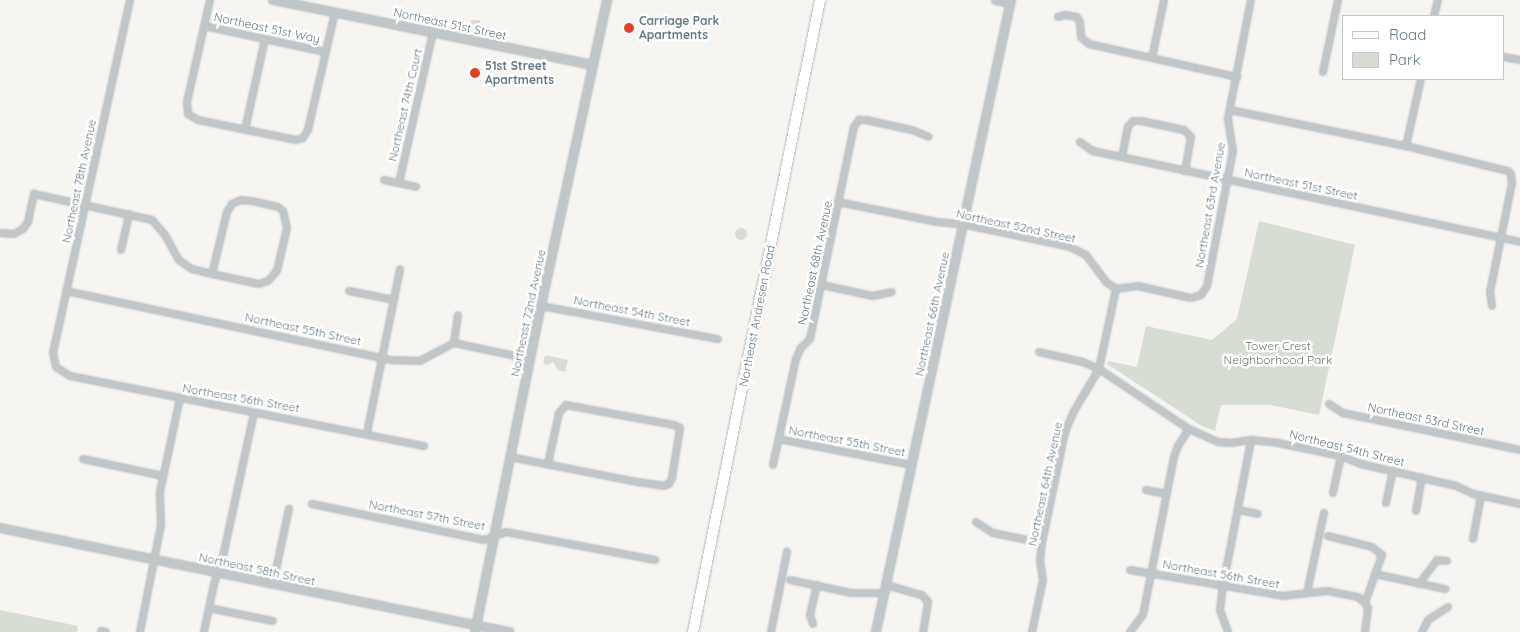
<!DOCTYPE html>
<style>
body{margin:0}
#map{position:relative;width:1520px;height:632px;overflow:hidden;background:#f6f5f2;font-family:Quicksand,sans-serif}
div>[style]{position:absolute}
[style*='--x']{left:calc(var(--x)*1px);top:calc(var(--y)*1px);width:calc(var(--w)*1px);rotate:calc(var(--a)*1deg)}
.green>*{inset:0;background:#d8ddd3;transform-origin:0 0}
.round{border-radius:50%}
.roads{filter:drop-shadow(0 0 1px #b4b9bc) drop-shadow(0 0 1px #b4b9bc)}
.minor>*{height:6px;margin:-3px;padding:0 3px;transform-origin:3px;border-radius:3px;background:#c1c6c8}
.tertiary>*{height:8px;margin:-4px;padding:0 4px;transform-origin:4px;border-radius:4px;background:#c1c6c8}
.primary>*{height:10px;margin:-5px;padding:0 5px;transform-origin:5px;border-radius:5px;background:#fff}
.dots>*{width:14px;height:14px;translate:-50% -50%;box-sizing:border-box;border:2px solid #fff;border-radius:50%}
span{translate:-50% -50%;white-space:nowrap;text-align:center;line-height:1.15;-webkit-text-stroke:5px #fff;paint-order:stroke}
.poi-label{font-size:12px;color:#657883;font-weight:700}
.left{translate:0 -50%;text-align:left}
.street-label{font-size:12px;color:#657883}
.park-label{font-size:12px;color:#6b7a64}
.legend{position:absolute;left:1342px;top:15px;width:162px;height:65px;box-sizing:border-box;background:#fff;border:1px solid #c1c9cd;margin:0;padding:6px 9px;list-style:none;font-size:15px;color:#657883}
.legend li{display:flex;align-items:center;gap:10px;height:25px}
.legend b{width:25px;border:1px solid #c1c9cd}
</style>
<div id="map">
<div class="green">
<div style="left:471px;top:20px;width:9px;height:13px"></div>
<div style="clip-path:polygon(1259px 221px,1355px 245px,1319px 415px,1270px 405px,1221px 405px,1215px 431px,1202px 426px,1107px 364px,1108px 361px,1137px 367px,1146px 326px,1212px 340px,1237px 319px)"></div>
<div class="round" style="left:735px;top:228px;width:12px;height:12px"></div>
<div style="clip-path:polygon(545px 355px,568px 360px,565px 372px,558px 370px,553px 362px,548px 365px,543px 364px)"></div>
<div style="clip-path:polygon(0 610px,78px 626px,77px 632px,0 632px)"></div>
</div>
<div class="roads">
<div class="minor">
<div style="--x:130;--y:0;--w:360;--a:102.3"></div>
<div style="--x:53;--y:352;--w:15;--a:79"></div>
<div style="--x:56;--y:367;--w:17;--a:33"></div>
<div style="--x:70;--y:376;--w:361;--a:11.2"></div>
<div style="--x:210;--y:0;--w:105;--a:102.7"></div>
<div style="--x:187;--y:102;--w:12;--a:85"></div>
<div style="--x:188;--y:114;--w:12;--a:31"></div>
<div style="--x:198;--y:120;--w:100;--a:11.5"></div>
<div style="--x:296;--y:140;--w:7;--a:-16"></div>
<div style="--x:303;--y:138;--w:9;--a:-58"></div>
<div style="--x:308;--y:130;--w:121;--a:-77.1"></div>
<div style="--x:1434;--y:16;--w:16;--a:-76"></div>
<div style="--x:1058;--y:17;--w:7;--a:-16"></div>
<div style="--x:1065;--y:15;--w:12;--a:9"></div>
<div style="--x:1077;--y:17;--w:6;--a:59"></div>
<div style="--x:1080;--y:22;--w:15;--a:86"></div>
<div style="--x:1081;--y:37;--w:11;--a:41"></div>
<div style="--x:1089;--y:44;--w:152;--a:12.6"></div>
<div style="--x:204;--y:26;--w:124;--a:12.1"></div>
<div style="--x:1504;--y:57;--w:16;--a:11"></div>
<div style="--x:1152;--y:58;--w:59;--a:-78.3"></div>
<div style="--x:1323;--y:72;--w:74;--a:-78.2"></div>
<div style="--x:1230;--y:110;--w:180;--a:11.6"></div>
<div style="--x:1406;--y:146;--w:105;--a:13.8"></div>
<div style="--x:1508;--y:171;--w:4;--a:45"></div>
<div style="--x:1511;--y:174;--w:9;--a:84"></div>
<div style="--x:1512;--y:183;--w:111;--a:101.4"></div>
<div style="--x:1490;--y:292;--w:14;--a:82"></div>
<div style="--x:245;--y:130;--w:93;--a:-77.6"></div>
<div style="--x:1080;--y:142;--w:16;--a:35"></div>
<div style="--x:1093;--y:151;--w:437;--a:12"></div>
<div style="--x:1406;--y:146;--w:69;--a:-77.4"></div>
<div style="--x:1122;--y:157;--w:31;--a:-79"></div>
<div style="--x:1128;--y:127;--w:8;--a:-50"></div>
<div style="--x:1133;--y:121;--w:8;--a:0"></div>
<div style="--x:1141;--y:121;--w:44;--a:11.8"></div>
<div style="--x:1184;--y:130;--w:10;--a:45"></div>
<div style="--x:1191;--y:137;--w:35;--a:100"></div>
<div style="--x:384;--y:180;--w:33;--a:12"></div>
<div style="--x:399;--y:183;--w:155;--a:-77.3"></div>
<div style="--x:838;--y:202;--w:101;--a:11.4"></div>
<div style="--x:937;--y:222;--w:25;--a:5"></div>
<div style="--x:962;--y:224;--w:110;--a:12"></div>
<div style="--x:1070;--y:247;--w:18;--a:27"></div>
<div style="--x:1086;--y:255;--w:34;--a:53"></div>
<div style="--x:1106;--y:282;--w:12;--a:35"></div>
<div style="--x:1116;--y:289;--w:22;--a:-8"></div>
<div style="--x:1138;--y:286;--w:54;--a:12.8"></div>
<div style="--x:1191;--y:298;--w:10;--a:-17"></div>
<div style="--x:1201;--y:295;--w:11;--a:-56"></div>
<div style="--x:1207;--y:286;--w:137;--a:-79.1"></div>
<div style="--x:1233;--y:151;--w:33;--a:-99"></div>
<div style="--x:1228;--y:118;--w:120;--a:-79"></div>
<div style="--x:0;--y:233;--w:14;--a:4"></div>
<div style="--x:14;--y:234;--w:10;--a:-29"></div>
<div style="--x:23;--y:229;--w:9;--a:-54"></div>
<div style="--x:28;--y:222;--w:29;--a:-78"></div>
<div style="--x:34;--y:194;--w:121;--a:12.4"></div>
<div style="--x:152;--y:220;--w:20;--a:49"></div>
<div style="--x:165;--y:235;--w:29;--a:61"></div>
<div style="--x:179;--y:260;--w:16;--a:35"></div>
<div style="--x:192;--y:269;--w:21;--a:14"></div>
<div style="--x:212;--y:274;--w:48;--a:12"></div>
<div style="--x:259;--y:284;--w:9;--a:-18"></div>
<div style="--x:268;--y:281;--w:13;--a:-48"></div>
<div style="--x:277;--y:271;--w:44;--a:-76.9"></div>
<div style="--x:287;--y:228;--w:17;--a:-103"></div>
<div style="--x:283;--y:211;--w:6;--a:-141"></div>
<div style="--x:278;--y:207;--w:28;--a:-167"></div>
<div style="--x:251;--y:201;--w:10;--a:-174"></div>
<div style="--x:241;--y:200;--w:10;--a:156"></div>
<div style="--x:232;--y:204;--w:9;--a:122"></div>
<div style="--x:227;--y:212;--w:64;--a:103.6"></div>
<div style="--x:121;--y:250;--w:37;--a:-77"></div>
<div style="--x:822;--y:285;--w:52;--a:12.2"></div>
<div style="--x:873;--y:296;--w:19;--a:-12"></div>
<div style="--x:66;--y:291;--w:333;--a:12"></div>
<div style="--x:392;--y:360;--w:28;--a:2"></div>
<div style="--x:420;--y:361;--w:38;--a:-28"></div>
<div style="--x:454;--y:343;--w:78;--a:11.9"></div>
<div style="--x:349;--y:291;--w:46;--a:11.3"></div>
<div style="--x:541;--y:306;--w:180;--a:10.6"></div>
<div style="--x:454;--y:343;--w:28;--a:-82"></div>
<div style="--x:1039;--y:352;--w:45;--a:12.8"></div>
<div style="--x:1083;--y:362;--w:17;--a:24"></div>
<div style="--x:1099;--y:369;--w:108;--a:33.7"></div>
<div style="--x:1189;--y:429;--w:32;--a:24"></div>
<div style="--x:1218;--y:442;--w:13;--a:4"></div>
<div style="--x:1231;--y:443;--w:20;--a:-9"></div>
<div style="--x:1251;--y:440;--w:27;--a:6"></div>
<div style="--x:1278;--y:443;--w:64;--a:11.7"></div>
<div style="--x:1341;--y:456;--w:22;--a:22"></div>
<div style="--x:1361;--y:464;--w:98;--a:13"></div>
<div style="--x:1456;--y:486;--w:20;--a:24"></div>
<div style="--x:1474;--y:494;--w:47;--a:12.3"></div>
<div style="--x:1329;--y:404;--w:17;--a:33"></div>
<div style="--x:1343;--y:413;--w:181;--a:11.8"></div>
<div style="--x:367;--y:433;--w:167;--a:-78.6"></div>
<div style="--x:779;--y:439;--w:135;--a:11.1"></div>
<div style="--x:510;--y:457;--w:129;--a:11.1"></div>
<div style="--x:637;--y:482;--w:27;--a:8"></div>
<div style="--x:664;--y:486;--w:5;--a:-22"></div>
<div style="--x:669;--y:484;--w:7;--a:-63"></div>
<div style="--x:672;--y:478;--w:51;--a:-80.9"></div>
<div style="--x:680;--y:428;--w:7;--a:-153"></div>
<div style="--x:674;--y:425;--w:110;--a:-169.5"></div>
<div style="--x:566;--y:405;--w:11;--a:131"></div>
<div style="--x:559;--y:413;--w:52;--a:102.2"></div>
<div style="--x:83;--y:459;--w:82;--a:12"></div>
<div style="--x:773;--y:465;--w:108;--a:-77.8"></div>
<div style="--x:796;--y:359;--w:12;--a:-66"></div>
<div style="--x:801;--y:348;--w:13;--a:-45"></div>
<div style="--x:810;--y:339;--w:217;--a:-78.3"></div>
<div style="--x:854;--y:127;--w:9;--a:-54"></div>
<div style="--x:859;--y:120;--w:7;--a:0"></div>
<div style="--x:866;--y:120;--w:47;--a:12.3"></div>
<div style="--x:912;--y:130;--w:18;--a:22"></div>
<div style="--x:1146;--y:490;--w:21;--a:11"></div>
<div style="--x:1333;--y:493;--w:38;--a:-78"></div>
<div style="--x:1386;--y:503;--w:33;--a:-78"></div>
<div style="--x:312;--y:504;--w:176;--a:11.8"></div>
<div style="--x:484;--y:540;--w:23;--a:-20"></div>
<div style="--x:506;--y:532;--w:152;--a:10.6"></div>
<div style="--x:1238;--y:510;--w:20;--a:11"></div>
<div style="--x:1416;--y:511;--w:34;--a:-80"></div>
<div style="--x:976;--y:522;--w:20;--a:33"></div>
<div style="--x:993;--y:533;--w:50;--a:11.5"></div>
<div style="--x:1328;--y:536;--w:45;--a:14"></div>
<div style="--x:1372;--y:547;--w:13;--a:39"></div>
<div style="--x:1382;--y:555;--w:51;--a:109.5"></div>
<div style="--x:1473;--y:539;--w:44;--a:-79.5"></div>
<div style="--x:1130;--y:570;--w:155;--a:9.6"></div>
<div style="--x:1283;--y:596;--w:44;--a:-6.5"></div>
<div style="--x:1327;--y:591;--w:32;--a:11"></div>
<div style="--x:1358;--y:597;--w:9;--a:41"></div>
<div style="--x:1375;--y:574;--w:72;--a:12.1"></div>
<div style="--x:790;--y:580;--w:62;--a:12"></div>
<div style="--x:851;--y:593;--w:33;--a:0"></div>
<div style="--x:273;--y:584;--w:77;--a:-78"></div>
<div style="--x:1419;--y:584;--w:30;--a:-53"></div>
<div style="--x:1437;--y:560;--w:10;--a:6"></div>
<div style="--x:886;--y:585;--w:37;--a:16"></div>
<div style="--x:922;--y:595;--w:9;--a:49"></div>
<div style="--x:928;--y:602;--w:30;--a:99"></div>
<div style="--x:1307;--y:593;--w:82;--a:-78"></div>
<div style="--x:1365;--y:603;--w:6;--a:59"></div>
<div style="--x:1368;--y:608;--w:24;--a:97"></div>
<div style="--x:209;--y:608;--w:65;--a:11.5"></div>
<div style="--x:813;--y:624;--w:9;--a:-108"></div>
<div style="--x:810;--y:615;--w:31;--a:-77"></div>
<div style="--x:101;--y:631;--w:5;--a:11"></div>
<div style="--x:140;--y:632;--w:109;--a:-78.9"></div>
<div style="--x:161;--y:525;--w:33;--a:-92"></div>
<div style="--x:160;--y:492;--w:96;--a:-78"></div>
<div style="--x:204;--y:632;--w:49;--a:-78.2"></div>
<div style="--x:214;--y:584;--w:24;--a:-71"></div>
<div style="--x:222;--y:561;--w:151;--a:-77.8"></div>
<div style="--x:771;--y:632;--w:82;--a:-78.7"></div>
<div style="--x:1032;--y:632;--w:53;--a:-78.1"></div>
<div style="--x:1043;--y:580;--w:19;--a:-99"></div>
<div style="--x:1040;--y:561;--w:18;--a:-84"></div>
<div style="--x:1042;--y:543;--w:113;--a:-78.3"></div>
<div style="--x:1065;--y:432;--w:21;--a:-67"></div>
<div style="--x:1073;--y:413;--w:51;--a:-59.4"></div>
<div style="--x:1099;--y:369;--w:82;--a:-78"></div>
<div style="--x:1130;--y:632;--w:21;--a:-53"></div>
<div style="--x:1143;--y:615;--w:161;--a:-78.9"></div>
<div style="--x:1174;--y:457;--w:12;--a:-70"></div>
<div style="--x:1178;--y:446;--w:20;--a:-57"></div>
<div style="--x:1228;--y:632;--w:23;--a:-110"></div>
<div style="--x:1220;--y:610;--w:24;--a:-83"></div>
<div style="--x:1223;--y:586;--w:149;--a:-79.1"></div>
<div style="--x:1422;--y:632;--w:13;--a:-63"></div>
<div style="--x:1428;--y:620;--w:24;--a:-33"></div>
</div>
<div class="tertiary">
<div style="--x:273;--y:0;--w:326;--a:11.5"></div>
<div style="--x:996;--y:0;--w:14;--a:12"></div>
<div style="--x:0;--y:528;--w:520;--a:11.55"></div>
<div style="--x:475;--y:632;--w:333;--a:-78.6"></div>
<div style="--x:541;--y:306;--w:313;--a:-77.8"></div>
<div style="--x:876;--y:632;--w:646;--a:-77.94"></div>
</div>
<div class="primary">
<div style="--x:693;--y:632;--w:645;--a:-78.64"></div>
</div>
</div>
<div class="dots">
<div style="left:629px;top:28px;background:#de432a"></div>
<div style="left:475px;top:73px;background:#de432a"></div>
</div>
<div class="poi-label">
<span class="left" style="left:639px;top:28px">Carriage Park<br>Apartments</span>
<span class="left" style="left:485px;top:73px">51st Street<br>Apartments</span>
</div>
<div class="street-label">
<span style="left:450px;top:24px;rotate:12deg">Northeast 51st Street</span>
<span style="left:267px;top:28px;rotate:12deg">Northeast 51st Way</span>
<span style="left:405px;top:105px;rotate:-77deg">Northeast 74th Court</span>
<span style="left:79px;top:181px;rotate:-78deg">Northeast 78th Avenue</span>
<span style="left:1301px;top:184px;rotate:12deg">Northeast 51st Street</span>
<span style="left:1210px;top:205px;rotate:-80deg">Northeast 63rd Avenue</span>
<span style="left:1016px;top:226px;rotate:12deg">Northeast 52nd Street</span>
<span style="left:815px;top:263px;rotate:-78deg">Northeast 68th Avenue</span>
<span style="left:632px;top:311px;rotate:11deg">Northeast 54th Street</span>
<span style="left:528px;top:313px;rotate:-78deg">Northeast 72nd Avenue</span>
<span style="left:932px;top:314px;rotate:-78deg">Northeast 66th Avenue</span>
<span style="left:757px;top:316px;rotate:-79deg">Northeast Andresen Road</span>
<span style="left:303px;top:329px;rotate:12deg">Northeast 55th Street</span>
<span style="left:241px;top:398px;rotate:10deg">Northeast 56th Street</span>
<span style="left:1426px;top:419px;rotate:12deg">Northeast 53rd Street</span>
<span style="left:847px;top:441px;rotate:11deg">Northeast 55th Street</span>
<span style="left:1347px;top:448px;rotate:14deg">Northeast 54th Street</span>
<span style="left:1045px;top:484px;rotate:-78deg">Northeast 64th Avenue</span>
<span style="left:427px;top:515px;rotate:11deg">Northeast 57th Street</span>
<span style="left:257px;top:569px;rotate:12deg">Northeast 58th Street</span>
<span style="left:1221px;top:574px;rotate:10deg">Northeast 56th Street</span>
</div>
<div class="park-label">
<span style="left:1278px;top:353px">Tower Crest<br>Neighborhood Park</span>
</div>
<ul class="legend">
<li><b style="height:6px;background:#fff"></b>Road</li>
<li><b style="height:14px;background:#d8ddd3"></b>Park</li>
</ul>
</div>
